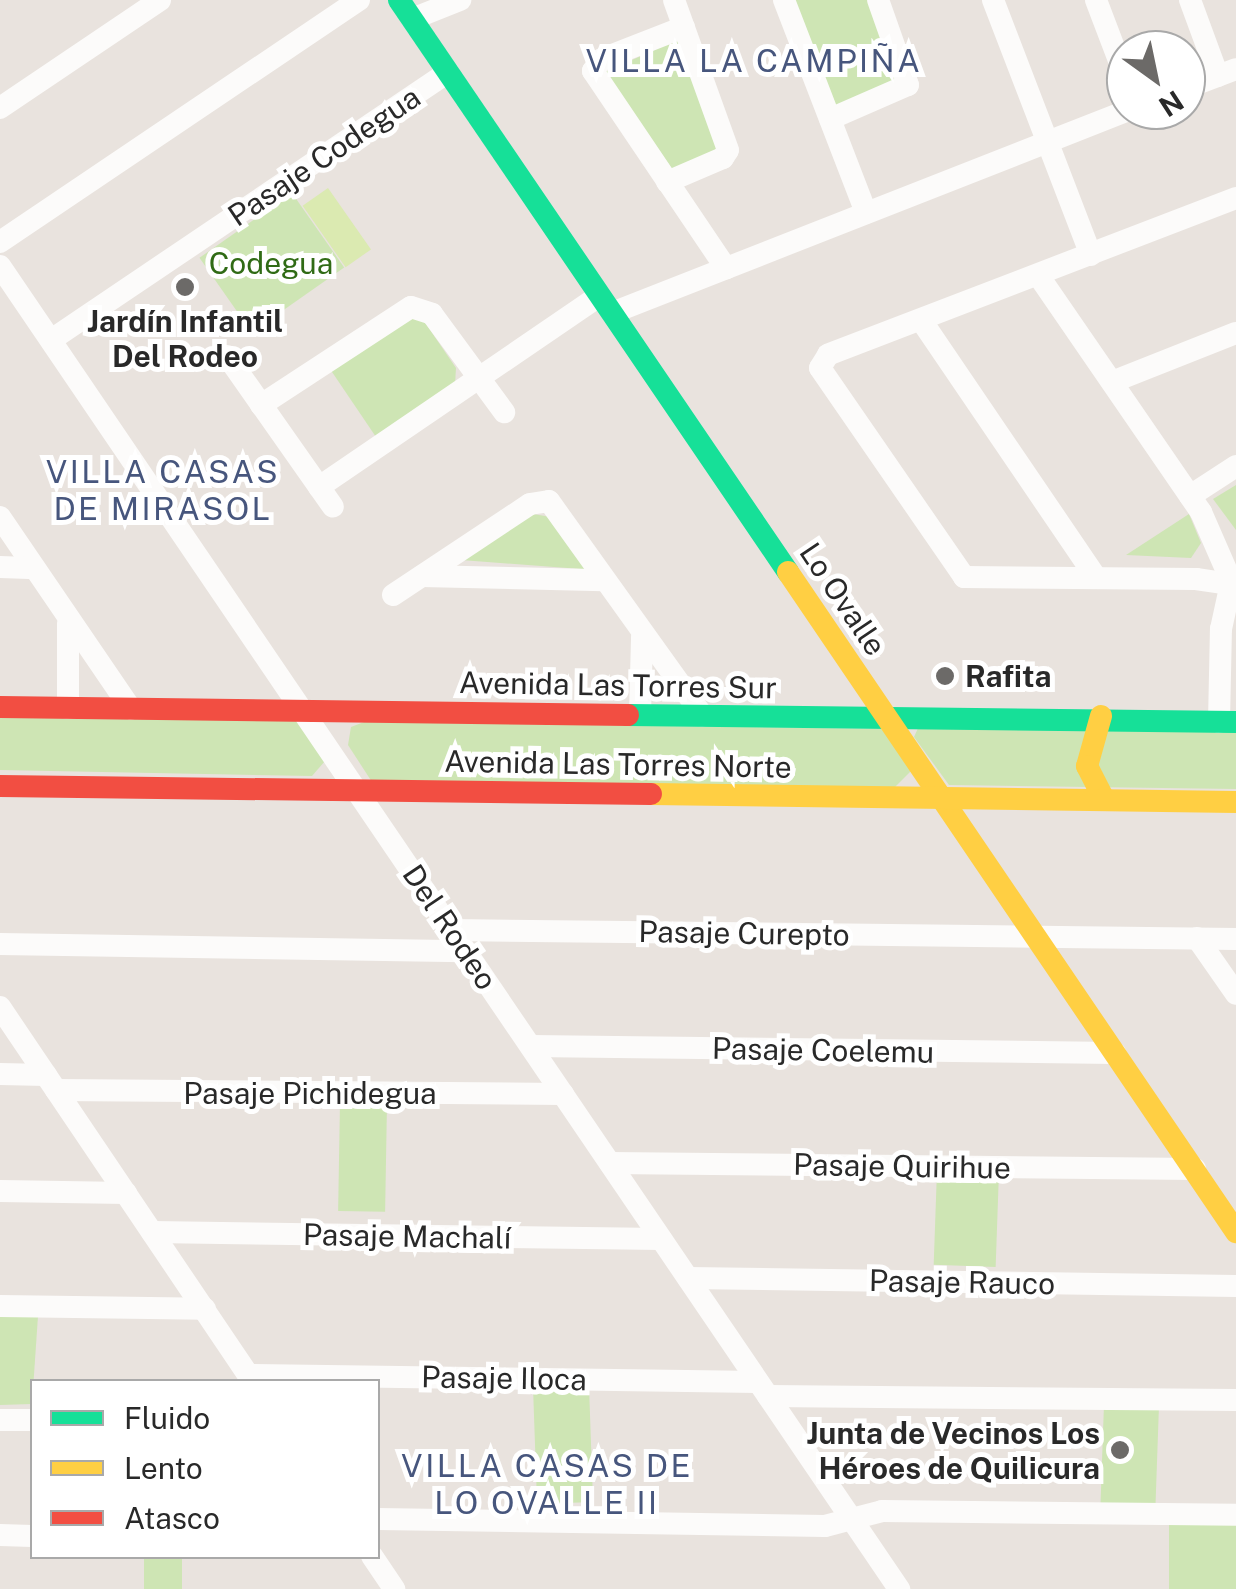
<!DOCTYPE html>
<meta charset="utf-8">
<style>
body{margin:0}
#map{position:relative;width:1236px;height:1589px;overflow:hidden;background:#e9e3de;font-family:"Public Sans",sans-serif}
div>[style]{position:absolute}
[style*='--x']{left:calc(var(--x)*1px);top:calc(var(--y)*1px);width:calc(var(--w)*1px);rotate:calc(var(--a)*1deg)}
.green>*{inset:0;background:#cee5b4;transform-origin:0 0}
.pitch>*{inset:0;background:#dbeab1;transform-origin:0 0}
.street>*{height:22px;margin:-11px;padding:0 11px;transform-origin:11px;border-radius:11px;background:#fcfbfa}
.fast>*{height:22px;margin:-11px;padding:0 11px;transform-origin:11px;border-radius:11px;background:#16e098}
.slow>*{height:22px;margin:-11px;padding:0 11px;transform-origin:11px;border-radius:11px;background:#ffcf43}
.jam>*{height:22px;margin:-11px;padding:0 11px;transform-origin:11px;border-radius:11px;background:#f24e42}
.dots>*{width:28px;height:28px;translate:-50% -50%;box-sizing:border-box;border:5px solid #fff;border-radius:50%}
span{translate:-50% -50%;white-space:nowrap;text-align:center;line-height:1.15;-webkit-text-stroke:10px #fff;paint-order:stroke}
.street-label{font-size:30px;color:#292929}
.park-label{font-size:30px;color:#306b15}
.poi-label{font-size:30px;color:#292929;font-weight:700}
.left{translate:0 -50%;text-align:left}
.right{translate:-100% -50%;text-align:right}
.neighbourhood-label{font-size:32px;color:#47567d;letter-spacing:2.5px}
.legend{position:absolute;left:30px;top:1379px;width:350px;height:180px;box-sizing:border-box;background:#fff;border:2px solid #a9a9a9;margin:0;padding:12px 18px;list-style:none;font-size:30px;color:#292929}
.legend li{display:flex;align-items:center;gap:20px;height:50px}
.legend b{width:50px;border:2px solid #a9a9a9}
.north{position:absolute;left:1106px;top:30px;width:100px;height:100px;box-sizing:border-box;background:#fff;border:2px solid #a9a9a9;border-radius:50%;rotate:147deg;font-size:28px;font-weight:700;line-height:40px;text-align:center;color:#292929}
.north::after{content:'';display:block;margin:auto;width:35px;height:45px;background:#6c6a68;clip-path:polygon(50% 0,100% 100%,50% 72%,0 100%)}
</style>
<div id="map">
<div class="green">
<div style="clip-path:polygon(792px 0,872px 0,901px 81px,835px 108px)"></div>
<div style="clip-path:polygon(679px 39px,723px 153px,674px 172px,605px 72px)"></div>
<div style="left:292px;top:193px;width:91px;height:113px;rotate:55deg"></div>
<div style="clip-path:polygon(407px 317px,424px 321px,456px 368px,455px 385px,376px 437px,330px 369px)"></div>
<div style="clip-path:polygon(1236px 485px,1236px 530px,1213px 499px)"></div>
<div style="clip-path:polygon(527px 513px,557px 518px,594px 570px,461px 560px)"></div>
<div style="clip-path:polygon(1189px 514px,1201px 543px,1191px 558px,1126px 555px)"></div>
<div style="clip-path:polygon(0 717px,301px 721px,325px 761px,312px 776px,0 770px)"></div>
<div style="clip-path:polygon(364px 722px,886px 729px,911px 771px,895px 787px,372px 782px,348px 745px,351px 727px)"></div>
<div style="clip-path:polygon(919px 726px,1236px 731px,1236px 789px,949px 785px,914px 737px)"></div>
<div style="left:340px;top:1103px;width:47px;height:108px;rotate:1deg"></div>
<div style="left:999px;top:1171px;width:96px;height:62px;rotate:92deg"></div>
<div style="clip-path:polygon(38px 1316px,32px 1404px,0 1405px,0 1317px)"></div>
<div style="left:589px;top:1386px;width:116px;height:56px;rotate:88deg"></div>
<div style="left:1104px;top:1404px;width:55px;height:100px;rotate:2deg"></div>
<div style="left:1169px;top:1523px;width:67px;height:66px"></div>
<div style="left:144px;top:1557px;width:38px;height:32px"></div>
</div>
<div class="pitch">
<div style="left:328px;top:188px;width:75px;height:31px;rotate:55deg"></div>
</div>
<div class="street">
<div style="--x:784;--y:0;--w:228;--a:68.9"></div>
<div style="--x:993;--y:0;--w:273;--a:69"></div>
<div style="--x:1096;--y:0;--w:85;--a:69.2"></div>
<div style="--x:1190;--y:0;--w:81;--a:69.8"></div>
<div style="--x:412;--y:19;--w:52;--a:-21.6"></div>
<div style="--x:684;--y:27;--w:88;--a:158.7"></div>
<div style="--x:602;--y:59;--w:15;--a:127"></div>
<div style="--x:593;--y:71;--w:238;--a:56"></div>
<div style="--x:1186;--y:88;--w:53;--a:-20.8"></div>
<div style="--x:0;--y:108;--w:193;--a:-34"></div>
<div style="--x:830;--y:119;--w:85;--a:-23.6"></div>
<div style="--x:908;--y:85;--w:90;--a:-109.4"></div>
<div style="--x:667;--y:182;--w:61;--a:-23.2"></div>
<div style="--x:723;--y:158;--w:9;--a:-58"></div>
<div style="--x:728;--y:150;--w:159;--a:-109.8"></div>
<div style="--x:1236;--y:198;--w:437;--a:159"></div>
<div style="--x:828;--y:355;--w:15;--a:122"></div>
<div style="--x:820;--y:368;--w:254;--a:55.4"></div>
<div style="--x:964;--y:577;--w:232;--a:0.5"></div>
<div style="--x:1196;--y:579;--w:40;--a:8.5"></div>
<div style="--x:0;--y:242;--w:433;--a:-34"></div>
<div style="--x:0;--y:266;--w:1600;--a:55.8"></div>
<div style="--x:1038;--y:275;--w:288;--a:55.5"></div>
<div style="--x:1201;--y:512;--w:87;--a:66.4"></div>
<div style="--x:612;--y:313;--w:555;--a:-21.44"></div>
<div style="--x:921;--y:320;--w:310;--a:55.8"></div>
<div style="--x:51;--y:340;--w:479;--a:-34"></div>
<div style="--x:227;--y:356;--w:184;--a:54.9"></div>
<div style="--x:1112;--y:382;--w:133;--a:-21.6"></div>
<div style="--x:261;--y:405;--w:179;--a:-33.2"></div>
<div style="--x:411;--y:307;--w:22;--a:18"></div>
<div style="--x:432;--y:314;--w:122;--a:53.7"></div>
<div style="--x:319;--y:487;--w:340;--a:-34.3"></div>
<div style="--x:1190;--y:496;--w:55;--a:-33.1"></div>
<div style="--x:0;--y:517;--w:232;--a:55.7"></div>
<div style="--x:0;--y:567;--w:29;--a:2"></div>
<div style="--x:422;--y:576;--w:182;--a:1.3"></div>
<div style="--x:393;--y:595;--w:164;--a:-33.6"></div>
<div style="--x:530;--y:504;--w:19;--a:-9"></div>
<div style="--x:549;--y:501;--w:264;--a:54.4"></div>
<div style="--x:68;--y:708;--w:84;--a:-90"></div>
<div style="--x:640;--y:715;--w:78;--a:-88.5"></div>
<div style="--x:1219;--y:722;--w:93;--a:-88.8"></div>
<div style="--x:1221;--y:629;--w:47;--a:-77.7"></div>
<div style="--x:451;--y:930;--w:785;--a:0.66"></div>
<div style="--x:1197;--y:938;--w:68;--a:55.1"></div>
<div style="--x:0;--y:944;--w:465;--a:0.9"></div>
<div style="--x:0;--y:1007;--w:452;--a:56"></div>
<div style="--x:531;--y:1046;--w:584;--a:0.69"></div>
<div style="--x:0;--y:1074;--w:46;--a:1.2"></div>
<div style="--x:56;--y:1090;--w:507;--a:0.45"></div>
<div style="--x:610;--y:1163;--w:585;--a:0.59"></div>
<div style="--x:0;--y:1191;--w:126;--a:0.9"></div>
<div style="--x:152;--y:1232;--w:509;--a:0.79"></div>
<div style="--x:688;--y:1278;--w:548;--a:0.84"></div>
<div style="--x:0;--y:1306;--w:205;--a:0.8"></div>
<div style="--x:249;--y:1375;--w:509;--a:0.79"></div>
<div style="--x:768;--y:1396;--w:468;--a:0.5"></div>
<div style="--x:0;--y:1420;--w:32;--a:0"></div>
<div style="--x:378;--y:1519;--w:447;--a:0.9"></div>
<div style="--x:825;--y:1526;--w:59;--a:-14.7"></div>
<div style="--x:882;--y:1511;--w:354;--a:0.6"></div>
<div style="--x:0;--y:1535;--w:32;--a:2"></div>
<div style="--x:372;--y:1556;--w:40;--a:56"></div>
</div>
<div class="fast">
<div style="--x:399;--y:0;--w:692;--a:55.78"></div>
<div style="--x:628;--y:715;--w:608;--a:0.66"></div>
</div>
<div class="slow">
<div style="--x:788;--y:572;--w:798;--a:55.83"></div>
<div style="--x:1101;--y:716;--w:52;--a:105.6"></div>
<div style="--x:1087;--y:766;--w:38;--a:63"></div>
<div style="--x:651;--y:794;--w:585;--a:0.78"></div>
</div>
<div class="jam">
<div style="--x:0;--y:707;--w:628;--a:0.73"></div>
<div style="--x:0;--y:786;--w:651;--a:0.7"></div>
</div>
<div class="dots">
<div style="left:185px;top:287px;background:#6c6a68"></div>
<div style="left:945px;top:676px;background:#6c6a68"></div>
<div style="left:1120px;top:1450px;background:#6c6a68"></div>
</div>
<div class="street-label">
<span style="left:324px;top:156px;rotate:-34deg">Pasaje Codegua</span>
<span style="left:843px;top:599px;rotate:56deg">Lo Ovalle</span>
<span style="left:618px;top:685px;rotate:1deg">Avenida Las Torres Sur</span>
<span style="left:618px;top:764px;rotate:1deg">Avenida Las Torres Norte</span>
<span style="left:450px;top:927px;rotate:56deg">Del Rodeo</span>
<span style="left:744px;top:933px;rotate:1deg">Pasaje Curepto</span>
<span style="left:823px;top:1050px;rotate:1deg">Pasaje Coelemu</span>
<span style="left:310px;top:1093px">Pasaje Pichidegua</span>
<span style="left:902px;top:1166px;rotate:1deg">Pasaje Quirihue</span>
<span style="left:407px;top:1236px;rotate:1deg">Pasaje Machalí</span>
<span style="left:962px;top:1282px;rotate:1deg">Pasaje Rauco</span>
<span style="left:504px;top:1378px;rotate:1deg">Pasaje Iloca</span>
</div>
<div class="park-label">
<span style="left:271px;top:263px">Codegua</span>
</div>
<div class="poi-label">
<span style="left:185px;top:338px">Jardín Infantil<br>Del Rodeo</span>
<span class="left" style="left:965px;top:676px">Rafita</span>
<span class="right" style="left:1100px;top:1450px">Junta de Vecinos Los<br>Héroes de Quilicura</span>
</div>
<div class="neighbourhood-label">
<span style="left:754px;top:61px">VILLA LA CAMPIÑA</span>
<span style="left:163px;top:491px">VILLA CASAS<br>DE MIRASOL</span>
<span style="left:547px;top:1485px">VILLA CASAS DE<br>LO OVALLE II</span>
</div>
<ul class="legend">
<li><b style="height:12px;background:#16e098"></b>Fluido</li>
<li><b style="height:12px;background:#ffcf43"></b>Lento</li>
<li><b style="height:12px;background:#f24e42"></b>Atasco</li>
</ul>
<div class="north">N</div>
</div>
